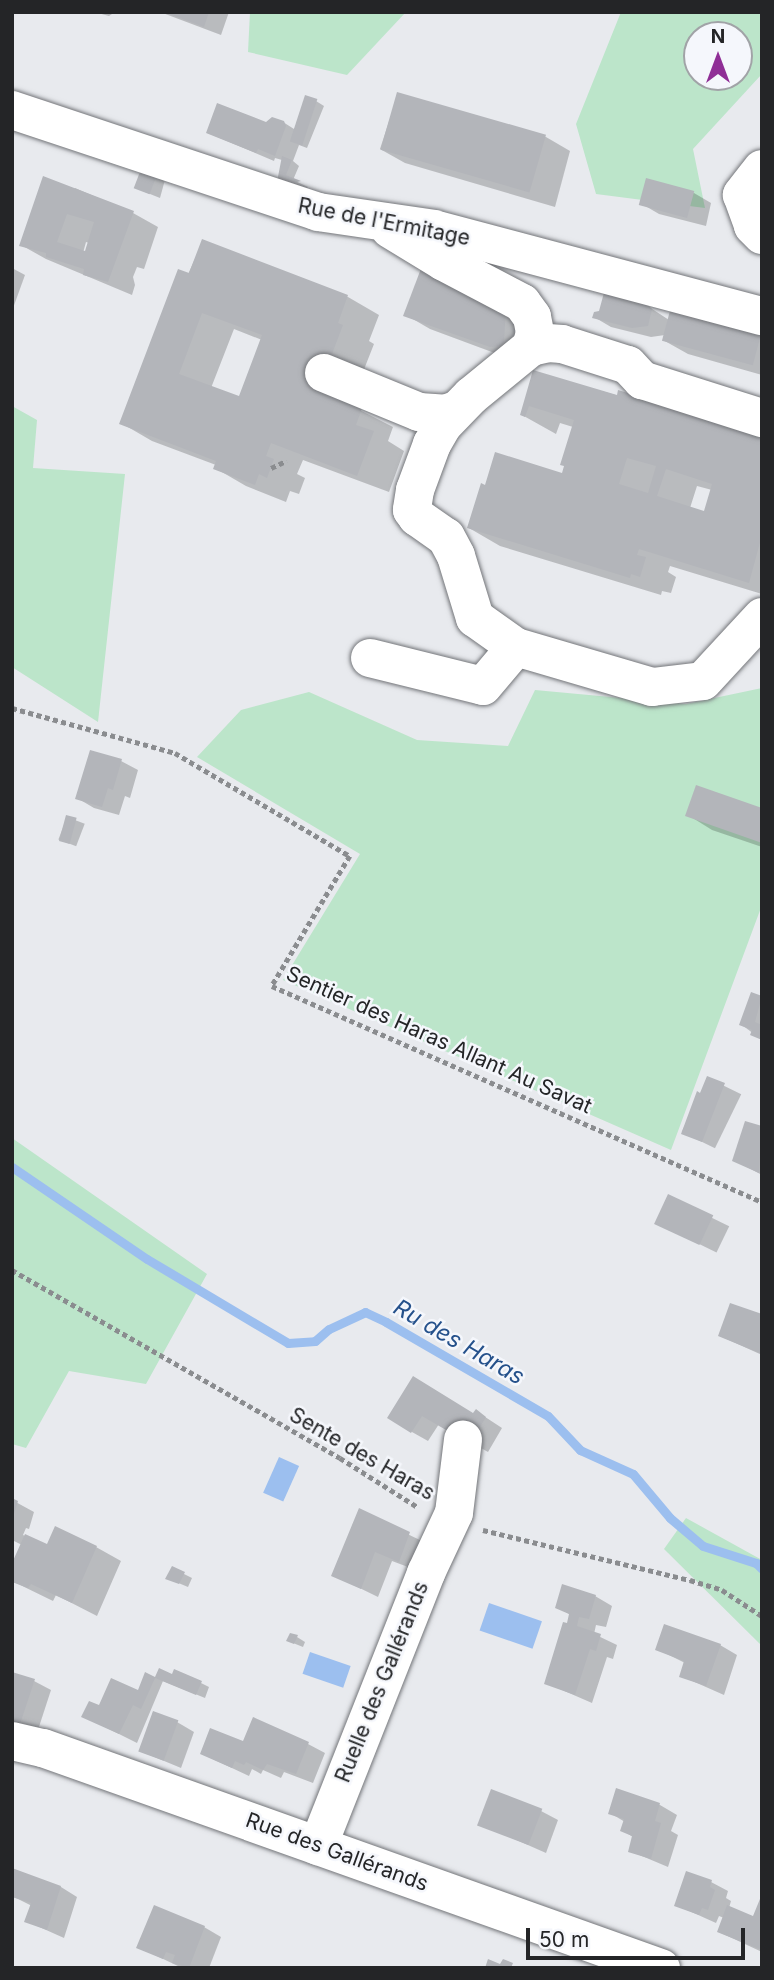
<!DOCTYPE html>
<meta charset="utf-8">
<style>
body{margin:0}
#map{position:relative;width:774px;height:1980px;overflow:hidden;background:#e8eaee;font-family:Inter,sans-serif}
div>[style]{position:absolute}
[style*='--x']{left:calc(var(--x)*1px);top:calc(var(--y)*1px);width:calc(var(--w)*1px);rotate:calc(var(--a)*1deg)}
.green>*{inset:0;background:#bce5ca}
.water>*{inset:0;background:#9cbfef;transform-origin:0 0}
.shadow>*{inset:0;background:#0003;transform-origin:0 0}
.stream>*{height:9px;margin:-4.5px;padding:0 4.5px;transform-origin:4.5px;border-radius:4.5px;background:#9cbfef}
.building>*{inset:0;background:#b3b5ba;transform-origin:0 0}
.path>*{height:4.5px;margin-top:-2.25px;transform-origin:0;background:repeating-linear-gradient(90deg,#8a8c8f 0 5px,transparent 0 8.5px)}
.roads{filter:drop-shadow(0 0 2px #737579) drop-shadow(0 0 2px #737579)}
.minor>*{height:38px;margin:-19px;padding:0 19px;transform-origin:19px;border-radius:19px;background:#fff}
span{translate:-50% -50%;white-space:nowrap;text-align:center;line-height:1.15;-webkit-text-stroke:5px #f5f7fc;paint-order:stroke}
.street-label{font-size:21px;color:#242527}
.water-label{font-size:23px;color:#25518b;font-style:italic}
.frame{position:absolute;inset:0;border:14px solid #242527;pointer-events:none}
.north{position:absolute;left:683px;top:21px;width:70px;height:70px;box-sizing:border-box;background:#f5f7fc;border:2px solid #a1a3a7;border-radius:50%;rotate:0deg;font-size:19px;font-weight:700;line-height:28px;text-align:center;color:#242527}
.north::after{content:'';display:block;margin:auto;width:24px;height:32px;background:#8f2e96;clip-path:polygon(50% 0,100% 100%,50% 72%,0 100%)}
.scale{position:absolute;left:526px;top:1928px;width:219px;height:32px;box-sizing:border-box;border:4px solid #242527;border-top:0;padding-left:9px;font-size:21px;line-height:24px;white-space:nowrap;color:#242527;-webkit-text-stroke:5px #f5f7fc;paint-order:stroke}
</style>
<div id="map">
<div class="green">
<div style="clip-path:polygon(250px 12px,406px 12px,347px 75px,248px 52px)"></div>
<div style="clip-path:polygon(evenodd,621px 12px,762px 12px,761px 75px,693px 149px,705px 208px,596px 194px,576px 124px,621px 12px,697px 35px,739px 35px,739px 77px,697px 77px,697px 35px)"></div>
<div style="clip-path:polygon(12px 406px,37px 420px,33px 468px,125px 474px,98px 722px,12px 667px)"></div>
<div style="clip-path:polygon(762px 688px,762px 905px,671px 1150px,283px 980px,360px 854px,197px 757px,241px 710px,309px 692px,417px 740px,508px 746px,535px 690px,686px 704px)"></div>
<div style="clip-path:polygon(12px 1138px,207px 1274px,146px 1384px,69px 1371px,26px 1448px,12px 1444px)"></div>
<div style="clip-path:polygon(686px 1518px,762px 1560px,762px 1646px,664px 1549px)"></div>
</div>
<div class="water">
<div style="left:279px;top:1457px;width:22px;height:39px;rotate:24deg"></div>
<div style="left:489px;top:1603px;width:56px;height:29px;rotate:19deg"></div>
<div style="left:310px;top:1652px;width:43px;height:23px;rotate:19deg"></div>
</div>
<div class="shadow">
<div style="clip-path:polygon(94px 12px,115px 12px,109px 16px)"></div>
<div style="clip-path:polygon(160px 12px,229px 12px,221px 35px)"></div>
<div style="clip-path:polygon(398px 94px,546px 137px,570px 151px,555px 207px,405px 163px,380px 149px)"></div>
<div style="clip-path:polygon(316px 101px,324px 106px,307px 148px,299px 145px,293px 161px,299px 166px,293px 180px,308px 187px,301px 196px,286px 191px,282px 160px,275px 158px,274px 161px,208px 133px,283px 122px,294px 129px)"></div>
<div style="clip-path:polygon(158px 171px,166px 176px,160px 198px,145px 192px)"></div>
<div style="clip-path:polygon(evenodd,75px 188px,133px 213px,158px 227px,144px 269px,137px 267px,133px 277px,135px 285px,132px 295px,46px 259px,21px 245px,75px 188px,86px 242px,89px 243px,87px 253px,83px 253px,86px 242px)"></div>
<div style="clip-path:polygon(694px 193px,711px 203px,706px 226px,659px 214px,642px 204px)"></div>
<div style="clip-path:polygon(evenodd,203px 241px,348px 297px,379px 315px,369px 341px,374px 344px,350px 405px,393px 427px,388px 441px,404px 451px,389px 492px,303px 460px,297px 474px,305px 478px,299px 494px,290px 491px,286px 502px,246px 486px,215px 468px,216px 465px,152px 441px,121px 423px,203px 241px,234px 329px,262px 340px,240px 399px,211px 388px,234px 329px)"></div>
<div style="clip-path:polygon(12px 268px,25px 275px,12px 311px)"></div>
<div style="clip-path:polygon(640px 301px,669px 320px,762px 333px,762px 375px,688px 354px,663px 340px,665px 335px,651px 337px,611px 327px,594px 317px)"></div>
<div style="clip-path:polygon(505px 307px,530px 322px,516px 361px,430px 329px,406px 315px)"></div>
<div style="clip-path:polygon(evenodd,535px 372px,762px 437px,762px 594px,670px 566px,668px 572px,676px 577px,671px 593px,662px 591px,661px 595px,500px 546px,469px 528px,564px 475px,573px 427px,560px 423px,556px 434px,522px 415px,535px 372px,697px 486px,712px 490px,705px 513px,690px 508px,697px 486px)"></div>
<div style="clip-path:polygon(121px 761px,138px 770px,130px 798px,125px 796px,119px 815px,94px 808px,77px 798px)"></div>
<div style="clip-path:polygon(762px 810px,762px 847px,712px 830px,688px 815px)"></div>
<div style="left:67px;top:817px;width:19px;height:24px;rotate:21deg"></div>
<div style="clip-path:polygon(753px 995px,762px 997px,762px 1040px,742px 1025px)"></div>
<div style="left:708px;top:1078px;width:37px;height:60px;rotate:26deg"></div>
<div style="clip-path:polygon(762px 1128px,762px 1175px,734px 1160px)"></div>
<div style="left:669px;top:1197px;width:67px;height:29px;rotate:26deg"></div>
<div style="clip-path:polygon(762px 1316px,762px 1355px,720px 1336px)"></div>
<div style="clip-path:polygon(414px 1379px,473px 1415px,476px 1411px,502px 1428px,488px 1452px,439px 1424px,428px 1441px,412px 1432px)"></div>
<div style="clip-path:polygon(12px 1500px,34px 1512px,29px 1529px,26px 1528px,23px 1535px,48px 1547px,96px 1547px,121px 1561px,97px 1616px,56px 1595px,53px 1601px,12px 1581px,22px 1545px,12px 1540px)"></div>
<div style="clip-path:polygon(360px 1511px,426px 1543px,416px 1570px,392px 1561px,378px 1597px,333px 1575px)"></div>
<div style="clip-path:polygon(172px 1568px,192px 1578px,188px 1587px,176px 1582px)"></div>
<div style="clip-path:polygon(595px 1596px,612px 1606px,606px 1627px,596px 1625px,594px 1634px,617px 1645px,613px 1659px,607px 1657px,592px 1703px,546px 1683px,571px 1615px,557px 1607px)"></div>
<div style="clip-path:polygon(297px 1637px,305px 1642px,303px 1647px,288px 1641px)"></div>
<div style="clip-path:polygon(720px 1645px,737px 1655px,724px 1695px,681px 1676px,685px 1663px,657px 1649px)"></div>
<div style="clip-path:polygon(146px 1674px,156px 1678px,201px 1683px,209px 1687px,205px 1698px,163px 1681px,137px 1743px,101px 1725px,99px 1708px,139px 1693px)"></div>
<div style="clip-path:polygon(34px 1681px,51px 1690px,37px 1733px,12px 1727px)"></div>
<div style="clip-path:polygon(177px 1722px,194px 1732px,181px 1768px,140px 1751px)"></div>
<div style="clip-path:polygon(244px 1743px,308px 1744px,325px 1753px,313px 1783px,284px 1772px,281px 1778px,263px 1770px,261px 1774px,252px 1769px,249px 1776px,202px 1754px)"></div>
<div style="clip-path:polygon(617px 1791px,660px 1805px,677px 1815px,671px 1831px,678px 1835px,668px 1867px,630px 1851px,633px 1837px,622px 1830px,625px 1822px,610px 1813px)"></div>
<div style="clip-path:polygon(541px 1811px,558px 1820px,546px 1853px,480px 1824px)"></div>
<div style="clip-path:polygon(13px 1871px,61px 1887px,77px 1897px,64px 1938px,26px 1921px,32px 1906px,12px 1896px)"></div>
<div style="clip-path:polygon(711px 1882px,728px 1891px,726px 1898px,731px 1901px,729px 1908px,754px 1919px,762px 1899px,762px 1952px,719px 1932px,724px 1918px,719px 1916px,716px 1923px,676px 1905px)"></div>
<div style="clip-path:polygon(204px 1927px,221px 1937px,209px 1968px,180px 1967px,138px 1947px)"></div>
</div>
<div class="stream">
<div style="--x:12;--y:1167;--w:163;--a:34.3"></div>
<div style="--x:147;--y:1259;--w:164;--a:30.8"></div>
<div style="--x:288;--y:1343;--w:27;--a:-4"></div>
<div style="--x:315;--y:1341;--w:18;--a:-41"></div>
<div style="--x:329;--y:1329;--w:40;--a:-25"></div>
<div style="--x:365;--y:1312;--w:23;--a:25"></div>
<div style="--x:386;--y:1322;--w:187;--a:30.1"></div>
<div style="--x:548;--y:1416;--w:47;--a:46.7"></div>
<div style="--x:580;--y:1450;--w:58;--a:24.4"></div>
<div style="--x:633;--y:1474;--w:57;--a:49.9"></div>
<div style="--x:670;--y:1518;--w:43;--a:40.3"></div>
<div style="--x:703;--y:1546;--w:56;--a:17.8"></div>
<div style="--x:756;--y:1563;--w:8;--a:45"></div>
</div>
<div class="building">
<div style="clip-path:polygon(164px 12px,209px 12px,204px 27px)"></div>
<div style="left:397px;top:92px;width:155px;height:60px;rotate:16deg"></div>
<div style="left:305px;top:95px;width:13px;height:49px;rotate:18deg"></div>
<div style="clip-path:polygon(217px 103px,266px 122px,272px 117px,284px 121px,286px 126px,275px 156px,258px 149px,256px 153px,206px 133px)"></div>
<div style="clip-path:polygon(282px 156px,292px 160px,286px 175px,301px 181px,276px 187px)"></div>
<div style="left:143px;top:164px;width:17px;height:26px;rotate:21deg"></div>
<div style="clip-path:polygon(evenodd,43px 176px,134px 211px,108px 282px,83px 275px,84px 269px,46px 257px,46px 253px,19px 246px,43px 176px,67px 214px,94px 222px,85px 251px,57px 242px,67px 214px)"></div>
<div style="left:646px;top:178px;width:50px;height:28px;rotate:15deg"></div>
<div style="clip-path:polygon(evenodd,202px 239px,348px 295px,338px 323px,343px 325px,318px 391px,362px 408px,356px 425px,374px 431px,357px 476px,271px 443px,266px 456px,274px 459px,267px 478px,259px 474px,255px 485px,213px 469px,216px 461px,119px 424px,178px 269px,189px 273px,202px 239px,202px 313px,262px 335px,239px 396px,179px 374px,202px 313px)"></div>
<div style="clip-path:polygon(422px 266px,506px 306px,504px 342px,500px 346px,490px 347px,403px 316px)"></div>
<div style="clip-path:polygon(605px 289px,641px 299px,652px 309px,648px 326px,632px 328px,592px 318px,594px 312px,599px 311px)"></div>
<div style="left:671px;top:307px;width:94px;height:35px;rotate:15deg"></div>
<div style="clip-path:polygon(evenodd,533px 370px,617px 395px,618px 390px,758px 433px,757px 437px,762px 439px,762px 535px,749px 583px,639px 549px,637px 555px,646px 557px,640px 577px,631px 574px,630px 578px,467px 528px,481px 483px,485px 485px,495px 452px,562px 473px,564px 466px,560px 465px,574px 420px,529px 406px,525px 417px,520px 415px,533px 370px,627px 458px,656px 466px,648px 493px,619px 484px,627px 458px,533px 370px,666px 469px,712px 484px,704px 511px,657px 496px,666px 469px)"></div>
<div style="clip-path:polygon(90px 750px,122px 759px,113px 790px,108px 788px,102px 807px,75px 799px)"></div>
<div style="clip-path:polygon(696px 785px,762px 808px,762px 843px,685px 816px)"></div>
<div style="left:66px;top:815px;width:11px;height:27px;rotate:15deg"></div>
<div style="clip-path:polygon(751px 992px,762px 996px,755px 1022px,762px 1025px,762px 1040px,750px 1035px,752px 1030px,739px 1025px)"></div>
<div style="clip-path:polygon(707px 1076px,725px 1083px,702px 1142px,681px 1134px,697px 1091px,700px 1093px)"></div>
<div style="clip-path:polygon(745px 1121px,762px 1126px,759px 1173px,732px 1161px)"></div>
<div style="left:668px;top:1194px;width:50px;height:33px;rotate:25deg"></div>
<div style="clip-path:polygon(730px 1303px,762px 1314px,762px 1354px,718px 1336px)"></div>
<div style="clip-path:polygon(413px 1376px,473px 1413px,476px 1409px,486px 1417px,470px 1444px,422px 1416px,411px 1433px,387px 1418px)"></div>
<div style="clip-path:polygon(12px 1498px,18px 1501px,12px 1520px)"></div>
<div style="clip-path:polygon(359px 1508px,410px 1532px,399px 1562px,375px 1552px,361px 1589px,331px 1576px)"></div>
<div style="clip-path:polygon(55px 1526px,97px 1546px,72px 1603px,31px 1584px,28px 1588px,12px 1582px,12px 1563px,25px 1534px,47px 1544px)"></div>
<div style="clip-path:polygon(172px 1566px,185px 1572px,179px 1584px,165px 1579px)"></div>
<div style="clip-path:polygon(562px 1584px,596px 1595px,589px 1619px,579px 1617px,577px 1626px,601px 1634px,596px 1651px,590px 1649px,575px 1695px,544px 1684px,563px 1622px,567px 1623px,569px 1614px,555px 1608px)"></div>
<div style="clip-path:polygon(664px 1624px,721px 1644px,706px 1686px,679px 1677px,684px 1661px,655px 1650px)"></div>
<div style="clip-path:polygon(290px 1633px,298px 1635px,294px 1644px,286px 1641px)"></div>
<div style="clip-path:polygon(159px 1668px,172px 1674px,174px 1669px,202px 1681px,196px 1695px,155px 1678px,141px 1709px,133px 1705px,119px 1734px,81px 1717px,89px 1701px,99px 1705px,111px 1678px,138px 1690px,145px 1672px,155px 1677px)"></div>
<div style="clip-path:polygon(12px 1672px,35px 1679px,20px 1724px,12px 1723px)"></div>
<div style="left:153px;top:1711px;width:27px;height:43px;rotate:20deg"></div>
<div style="clip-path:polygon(253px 1717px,309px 1742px,296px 1774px,267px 1764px,263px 1770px,246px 1762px,244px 1765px,235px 1761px,232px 1768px,200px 1754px,210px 1728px,243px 1741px)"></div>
<div style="clip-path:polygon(616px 1788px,660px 1803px,655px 1821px,661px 1823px,651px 1859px,628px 1852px,632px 1836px,620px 1831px,624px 1819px,608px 1814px)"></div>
<div style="left:491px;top:1789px;width:55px;height:39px;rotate:21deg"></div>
<div style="clip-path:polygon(12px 1868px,61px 1886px,47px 1930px,24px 1922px,31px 1903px,12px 1897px)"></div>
<div style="clip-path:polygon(686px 1871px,712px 1880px,710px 1887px,715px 1890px,708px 1910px,702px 1908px,699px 1915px,674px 1906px)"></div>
<div style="clip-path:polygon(762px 1894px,762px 1950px,717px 1932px,727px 1905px,753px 1916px)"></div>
<div style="clip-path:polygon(154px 1905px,205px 1926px,189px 1968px,172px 1963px,175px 1955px,166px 1952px,163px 1959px,136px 1948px)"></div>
<div style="clip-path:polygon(488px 1959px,500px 1964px,503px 1959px,513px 1963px,511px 1968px,485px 1968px)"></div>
</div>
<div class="path">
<div style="--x:271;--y:468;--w:17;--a:-25"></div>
<div style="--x:12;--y:708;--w:169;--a:15.4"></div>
<div style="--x:175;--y:753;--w:203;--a:30.5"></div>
<div style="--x:350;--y:856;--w:152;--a:121"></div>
<div style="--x:272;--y:986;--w:535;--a:23.79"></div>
<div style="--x:12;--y:1270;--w:378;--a:29.8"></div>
<div style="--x:340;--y:1458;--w:93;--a:32.3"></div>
<div style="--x:483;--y:1530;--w:213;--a:13.6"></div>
<div style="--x:690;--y:1580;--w:34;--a:17"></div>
<div style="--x:722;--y:1590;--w:48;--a:33"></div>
</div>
<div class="roads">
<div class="minor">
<div style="--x:12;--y:110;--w:323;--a:18.4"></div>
<div style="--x:318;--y:212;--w:117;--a:8.3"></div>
<div style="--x:434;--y:229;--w:339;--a:14.9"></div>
<div style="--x:762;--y:169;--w:33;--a:128"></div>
<div style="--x:742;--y:195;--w:33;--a:70"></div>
<div style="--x:753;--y:226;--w:13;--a:45"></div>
<div style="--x:390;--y:229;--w:63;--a:31.4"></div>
<div style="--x:444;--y:262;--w:88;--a:27.7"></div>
<div style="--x:522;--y:303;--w:17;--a:54"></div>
<div style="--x:532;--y:317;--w:16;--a:79"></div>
<div style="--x:535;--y:333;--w:15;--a:106"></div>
<div style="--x:531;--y:347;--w:17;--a:-13"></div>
<div style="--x:548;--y:343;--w:14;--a:4"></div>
<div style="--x:562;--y:344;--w:69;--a:17.7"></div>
<div style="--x:628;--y:365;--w:21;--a:47"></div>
<div style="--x:642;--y:380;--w:126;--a:17.6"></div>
<div style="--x:531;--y:347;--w:77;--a:140.8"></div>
<div style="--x:471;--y:396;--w:40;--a:134"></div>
<div style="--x:443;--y:425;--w:22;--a:120"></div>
<div style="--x:432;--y:444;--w:49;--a:110.3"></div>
<div style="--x:415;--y:490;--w:20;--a:99"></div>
<div style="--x:412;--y:510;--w:9;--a:54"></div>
<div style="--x:417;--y:517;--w:35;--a:35"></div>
<div style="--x:446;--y:537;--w:21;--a:62"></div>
<div style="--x:456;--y:556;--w:65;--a:73"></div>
<div style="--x:475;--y:618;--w:50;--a:35.3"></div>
<div style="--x:516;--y:647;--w:142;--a:16.4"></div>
<div style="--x:652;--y:687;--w:51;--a:-6.7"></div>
<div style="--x:703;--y:681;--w:87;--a:-47.3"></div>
<div style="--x:324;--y:373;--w:103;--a:22.3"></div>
<div style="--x:419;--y:412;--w:26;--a:4"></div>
<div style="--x:445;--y:414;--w:12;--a:-20"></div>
<div style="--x:370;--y:658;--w:116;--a:13.9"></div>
<div style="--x:483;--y:686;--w:51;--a:-49.8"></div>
<div style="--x:12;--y:1741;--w:32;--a:13"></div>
<div style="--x:43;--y:1748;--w:656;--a:19.6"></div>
<div style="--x:318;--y:1846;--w:294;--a:-68.4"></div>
<div style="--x:426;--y:1573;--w:66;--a:-65"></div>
<div style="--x:454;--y:1513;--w:74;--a:-83"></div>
</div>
</div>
<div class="street-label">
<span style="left:384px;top:222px;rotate:11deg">Rue de l'Ermitage</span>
<span style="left:439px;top:1040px;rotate:24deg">Sentier des Haras Allant Au Savat</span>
<span style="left:362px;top:1454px;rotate:30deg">Sente des Haras</span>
<span style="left:382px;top:1682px;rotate:-68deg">Ruelle des Gallérands</span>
<span style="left:337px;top:1852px;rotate:20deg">Rue des Gallérands</span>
</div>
<div class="water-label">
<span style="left:459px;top:1342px;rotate:30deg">Ru des Haras</span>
</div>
<div class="frame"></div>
<div class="north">N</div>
<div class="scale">50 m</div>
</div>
